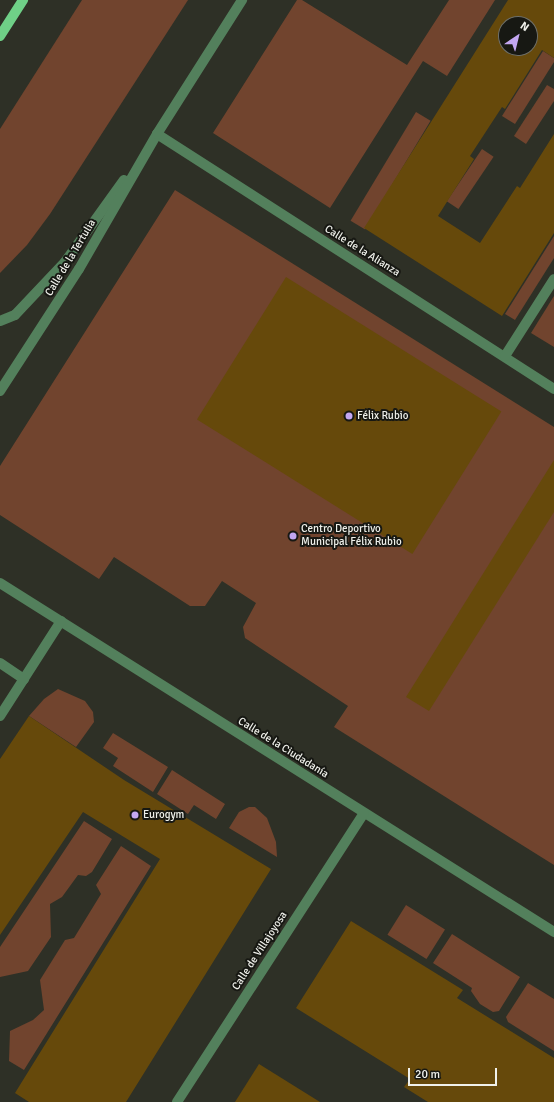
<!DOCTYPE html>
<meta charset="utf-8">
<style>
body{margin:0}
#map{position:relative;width:554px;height:1102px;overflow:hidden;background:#2e3026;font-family:Signika,sans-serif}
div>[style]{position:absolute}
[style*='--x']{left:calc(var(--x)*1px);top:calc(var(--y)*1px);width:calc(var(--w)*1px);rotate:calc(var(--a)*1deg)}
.green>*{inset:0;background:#71442e;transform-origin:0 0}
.building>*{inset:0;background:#66490b;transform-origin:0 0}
.minor>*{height:10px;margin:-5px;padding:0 5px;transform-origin:5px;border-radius:5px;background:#53805c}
.major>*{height:10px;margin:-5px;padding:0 5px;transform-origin:5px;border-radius:5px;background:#6fd087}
.dots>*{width:11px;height:11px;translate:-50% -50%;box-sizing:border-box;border:2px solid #171813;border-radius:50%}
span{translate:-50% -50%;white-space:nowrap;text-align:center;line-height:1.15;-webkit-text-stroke:4px #171813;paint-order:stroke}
.street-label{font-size:11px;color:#f0f1eb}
.poi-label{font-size:11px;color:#f0f1eb}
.left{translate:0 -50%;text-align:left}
.north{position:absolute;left:498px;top:16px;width:40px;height:40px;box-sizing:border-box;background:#171813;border:1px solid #6e6f69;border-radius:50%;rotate:35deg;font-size:11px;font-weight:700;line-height:16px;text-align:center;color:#f0f1eb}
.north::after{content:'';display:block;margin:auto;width:14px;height:18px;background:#c3a7f2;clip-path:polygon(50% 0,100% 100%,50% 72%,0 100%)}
.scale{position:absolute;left:408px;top:1068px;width:89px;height:18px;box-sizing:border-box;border:2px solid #f0f1eb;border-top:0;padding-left:5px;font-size:12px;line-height:14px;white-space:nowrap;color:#f0f1eb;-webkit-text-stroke:3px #171813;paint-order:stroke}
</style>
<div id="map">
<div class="green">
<div style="clip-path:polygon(82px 0,188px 0,50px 214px,27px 245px,0 273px,0 129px)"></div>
<div style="clip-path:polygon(297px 0,302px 0,407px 65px,449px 0,495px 0,447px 76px,423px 61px,330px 208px,213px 133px)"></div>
<div style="clip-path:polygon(543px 51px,554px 58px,554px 62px,515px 124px,502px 116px)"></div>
<div style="clip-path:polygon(547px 85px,554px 89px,554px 101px,526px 144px,514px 136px)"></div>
<div style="left:416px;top:112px;width:17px;height:127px;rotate:31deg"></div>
<div style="left:482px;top:149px;width:14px;height:63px;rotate:34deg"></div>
<div style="clip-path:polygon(175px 190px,554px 427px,554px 865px,334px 727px,348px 706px,245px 638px,243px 627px,256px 603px,222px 581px,205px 606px,190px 606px,114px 557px,99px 579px,0 515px,0 466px)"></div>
<div style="clip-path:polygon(554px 236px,554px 258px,515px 320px,505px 314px)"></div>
<div style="clip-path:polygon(554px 296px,554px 347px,531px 333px)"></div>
<div style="clip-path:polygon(58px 689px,85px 701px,93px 712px,94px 722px,76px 747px,29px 716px,44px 699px)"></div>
<div style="clip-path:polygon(113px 733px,168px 767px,153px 792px,113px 766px,118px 758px,103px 748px)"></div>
<div style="clip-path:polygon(172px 770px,225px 804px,216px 819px,194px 805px,188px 814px,157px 794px)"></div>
<div style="clip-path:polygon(249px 807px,255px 807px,267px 818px,276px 842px,277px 857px,229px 828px,239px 812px)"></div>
<div style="clip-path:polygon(84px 821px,112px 839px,92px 872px,86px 876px,78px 875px,62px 897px,50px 904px,51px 937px,28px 971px,0 977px,0 947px)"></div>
<div style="clip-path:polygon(121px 846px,151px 866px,24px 1070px,9px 1061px,10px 1031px,33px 1020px,44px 1010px,40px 980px,65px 940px,74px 938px,101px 894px,96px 885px)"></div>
<div style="left:406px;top:905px;width:46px;height:35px;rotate:32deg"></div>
<div style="clip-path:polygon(452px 934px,520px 977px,499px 1011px,493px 1012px,480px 1004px,471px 991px,472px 988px,433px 963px)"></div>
<div style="clip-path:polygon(528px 983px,554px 999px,554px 1051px,508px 1022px,506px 1017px)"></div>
</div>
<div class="building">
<div style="clip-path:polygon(evenodd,508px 0,554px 0,554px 58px,542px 50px,505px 109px,502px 107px,470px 156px,474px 159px,438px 216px,480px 243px,517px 186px,520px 188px,554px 134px,554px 233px,502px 316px,364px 228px,508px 0,506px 24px,530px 24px,530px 48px,506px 48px,506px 24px)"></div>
<div style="left:286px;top:277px;width:254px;height:168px;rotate:32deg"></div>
<div style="clip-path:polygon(554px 460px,554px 512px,429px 711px,406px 697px)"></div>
<div style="clip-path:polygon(29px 716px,124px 780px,271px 869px,126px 1102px,29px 1102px,15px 1093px,160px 859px,83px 812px,0 935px,0 759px)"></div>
<div style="clip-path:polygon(351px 921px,463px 990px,457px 998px,554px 1058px,554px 1102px,428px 1102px,404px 1087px,410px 1079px,296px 1008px)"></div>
<div style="clip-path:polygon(259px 1064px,320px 1102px,235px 1102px)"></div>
</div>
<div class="minor">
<div style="--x:157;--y:134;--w:472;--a:32.7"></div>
<div style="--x:0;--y:321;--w:16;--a:-22"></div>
<div style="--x:15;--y:315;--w:73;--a:-46.7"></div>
<div style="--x:65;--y:262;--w:101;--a:-54.3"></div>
<div style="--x:505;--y:356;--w:91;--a:-57.5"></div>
<div style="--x:0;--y:391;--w:145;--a:-57.1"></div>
<div style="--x:79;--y:269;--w:156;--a:-60"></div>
<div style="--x:157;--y:134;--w:159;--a:-57.6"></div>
<div style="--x:0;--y:583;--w:655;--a:32.21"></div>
<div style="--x:0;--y:663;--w:29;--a:34"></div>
<div style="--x:0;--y:716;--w:113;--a:-57.3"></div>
<div style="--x:177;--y:1102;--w:344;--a:-57.1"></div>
</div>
<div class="major">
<div style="--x:0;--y:36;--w:43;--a:-57.4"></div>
</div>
<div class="dots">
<div style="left:349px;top:416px;background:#c3a7f2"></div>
<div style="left:293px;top:536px;background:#c3a7f2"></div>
<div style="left:135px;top:815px;background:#c3a7f2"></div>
</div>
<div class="street-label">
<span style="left:362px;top:251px;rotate:32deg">Calle de la Alianza</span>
<span style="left:71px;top:258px;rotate:-59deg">Calle de la Tertulia</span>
<span style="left:283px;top:748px;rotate:32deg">Calle de la Ciudadanía</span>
<span style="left:260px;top:951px;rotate:-57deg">Calle de Villajoyosa</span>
</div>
<div class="poi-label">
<span class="left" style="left:357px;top:416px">Félix Rubio</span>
<span class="left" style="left:301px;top:536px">Centro Deportivo<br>Municipal Félix Rubio</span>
<span class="left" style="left:143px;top:815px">Eurogym</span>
</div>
<div class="north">N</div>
<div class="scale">20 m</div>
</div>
